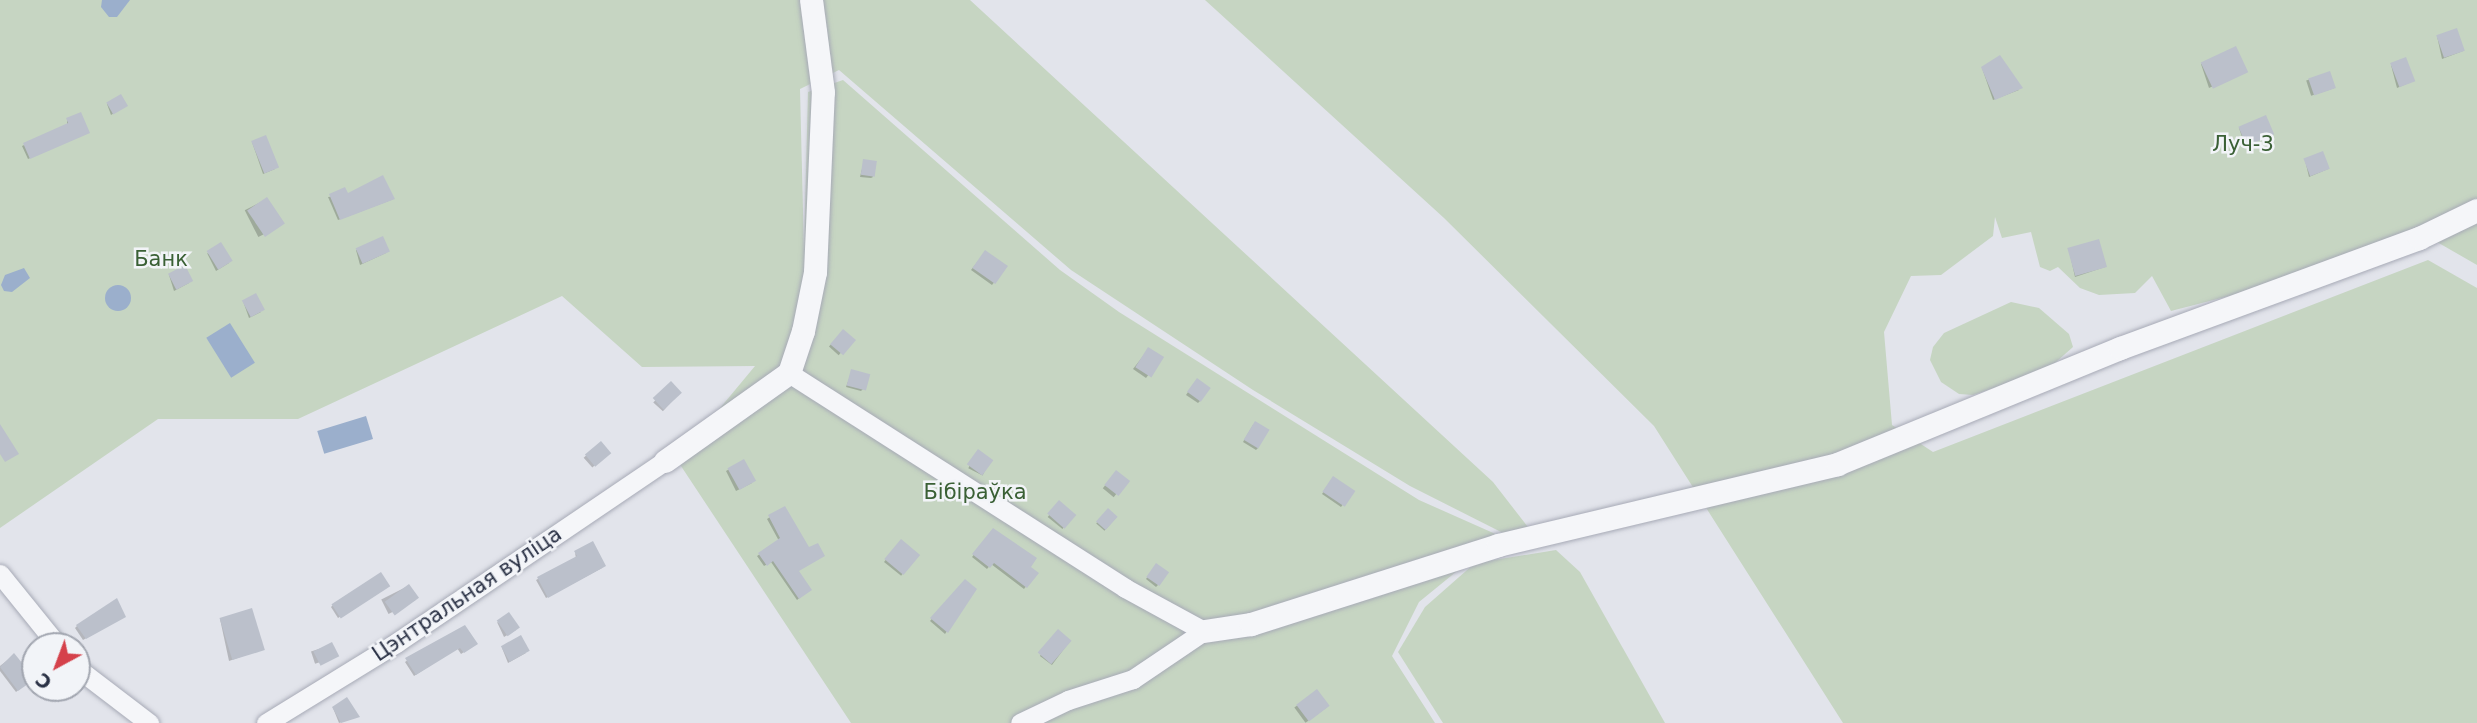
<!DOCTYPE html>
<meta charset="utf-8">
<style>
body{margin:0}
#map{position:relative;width:2477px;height:723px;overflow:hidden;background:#e2e4eb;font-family:"DejaVu Sans",sans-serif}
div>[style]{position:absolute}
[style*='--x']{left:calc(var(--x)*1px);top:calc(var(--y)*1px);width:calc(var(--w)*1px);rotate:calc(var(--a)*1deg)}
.green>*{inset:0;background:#c6d5c2}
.water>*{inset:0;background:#9bafcc;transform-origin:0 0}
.round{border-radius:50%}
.shadow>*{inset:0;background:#0003;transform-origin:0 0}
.building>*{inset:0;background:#bbc0cb;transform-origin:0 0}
.roads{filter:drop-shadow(0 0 2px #a7aab6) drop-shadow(0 0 2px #a7aab6)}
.minor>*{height:19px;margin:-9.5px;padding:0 9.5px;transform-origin:9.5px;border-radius:9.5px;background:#f5f6f9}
.tertiary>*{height:23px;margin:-11.5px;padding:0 11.5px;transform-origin:11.5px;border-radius:11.5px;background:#f5f6f9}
span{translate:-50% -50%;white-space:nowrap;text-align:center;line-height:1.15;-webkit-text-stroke:5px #f2f4f8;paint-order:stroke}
.park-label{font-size:21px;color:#3a6035}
.street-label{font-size:21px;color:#293044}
.north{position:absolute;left:21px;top:632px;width:70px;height:70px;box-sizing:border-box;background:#f2f4f8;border:2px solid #a2a6b0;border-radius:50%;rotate:221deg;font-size:19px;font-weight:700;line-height:28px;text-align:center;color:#293044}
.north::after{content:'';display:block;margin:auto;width:24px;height:32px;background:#d5414b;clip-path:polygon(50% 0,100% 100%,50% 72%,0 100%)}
</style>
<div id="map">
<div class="green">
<div style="clip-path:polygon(0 0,970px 0,1493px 482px,1531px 531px,1505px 534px,1410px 486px,1253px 390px,1071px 270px,839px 70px,800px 89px,804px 252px,808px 92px,843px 80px,1060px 270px,1119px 312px,1419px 500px,1500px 536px,1419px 602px,1392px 656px,1435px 723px,851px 723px,677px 460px,755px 366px,642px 367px,562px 296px,298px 419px,158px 419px,0 528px)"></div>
<div style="clip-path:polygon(1205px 0,2477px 0,2477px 265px,2437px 242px,2171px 311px,2152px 276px,2135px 293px,2099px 295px,2080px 288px,2058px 267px,2050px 271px,2040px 267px,2031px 232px,2002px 238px,1995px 217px,1993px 236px,1941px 275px,1911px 276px,1884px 332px,1892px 425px,1933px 452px,2428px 260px,2477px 288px,2477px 723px,1843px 723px,1654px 426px,1444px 218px)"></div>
<div style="clip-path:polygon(2011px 302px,2039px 308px,2069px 334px,2073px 347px,2047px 370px,1973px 395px,1959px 394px,1941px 382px,1930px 360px,1933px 347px,1944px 333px)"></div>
<div style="clip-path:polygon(1556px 550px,1580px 572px,1665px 723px,1443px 723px,1398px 652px,1425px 607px,1475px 563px)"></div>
</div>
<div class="water">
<div style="clip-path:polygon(102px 0,130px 0,117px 17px,109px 17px,101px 7px)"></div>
<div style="clip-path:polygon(24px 268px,30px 278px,12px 292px,4px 291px,1px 285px,5px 275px)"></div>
<div class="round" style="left:105px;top:285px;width:26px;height:26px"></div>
<div style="left:230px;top:323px;width:47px;height:28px;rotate:58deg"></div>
<div style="left:366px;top:416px;width:24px;height:51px;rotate:73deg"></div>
</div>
<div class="shadow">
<div style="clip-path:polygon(2437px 36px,2463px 51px,2442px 59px)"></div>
<div style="clip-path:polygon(2201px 64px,2246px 71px,2209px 88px)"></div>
<div style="clip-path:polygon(2391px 65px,2411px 82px,2397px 88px)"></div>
<div style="clip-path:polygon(1982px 68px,2019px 90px,1993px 100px)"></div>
<div style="left:2329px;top:73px;width:16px;height:24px;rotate:72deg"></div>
<div style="clip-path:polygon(107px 104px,123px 107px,111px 115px)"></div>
<div style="clip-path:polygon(67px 120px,88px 133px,28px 159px,22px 146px,67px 126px)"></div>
<div style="clip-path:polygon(2239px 128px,2270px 135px,2245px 146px)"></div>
<div style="clip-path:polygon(252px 142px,275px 169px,263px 174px)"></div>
<div style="clip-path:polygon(2305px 160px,2328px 169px,2309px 177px)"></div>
<div style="clip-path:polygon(864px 161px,873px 177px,871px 178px,860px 177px)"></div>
<div style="clip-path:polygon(347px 195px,391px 200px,338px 220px,328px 197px)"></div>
<div style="left:267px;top:199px;width:30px;height:25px;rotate:63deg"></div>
<div style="clip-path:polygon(356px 250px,386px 253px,360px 265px)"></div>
<div style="clip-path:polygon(2069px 250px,2105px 267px,2075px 277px)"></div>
<div style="clip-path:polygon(207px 253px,229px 263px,216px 271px)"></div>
<div style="clip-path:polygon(984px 254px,1006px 267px,992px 285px,971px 270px)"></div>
<div style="clip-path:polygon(169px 275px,189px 283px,174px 291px)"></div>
<div style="clip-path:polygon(243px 301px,261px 312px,249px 318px)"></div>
<div style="left:843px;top:331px;width:13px;height:21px;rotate:42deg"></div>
<div style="clip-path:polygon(1147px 351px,1161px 358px,1146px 378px,1133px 369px)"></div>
<div style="clip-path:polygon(852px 371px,863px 389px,861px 391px,846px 387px)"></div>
<div style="clip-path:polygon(1195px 382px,1200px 401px,1198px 403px,1186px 395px)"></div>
<div style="left:670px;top:384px;width:13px;height:25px;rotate:42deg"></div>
<div style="clip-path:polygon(1253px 425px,1258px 448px,1256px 450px,1243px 442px)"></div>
<div style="left:600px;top:443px;width:13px;height:22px;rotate:48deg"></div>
<div style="left:976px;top:453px;width:16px;height:17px;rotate:27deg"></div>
<div style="clip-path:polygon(743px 461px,752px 483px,736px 491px,726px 471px)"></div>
<div style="left:1116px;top:472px;width:14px;height:21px;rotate:39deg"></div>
<div style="clip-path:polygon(1332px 480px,1353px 491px,1341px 507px,1322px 494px)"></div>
<div style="left:1059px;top:503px;width:19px;height:18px;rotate:39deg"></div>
<div style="clip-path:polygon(784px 508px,808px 550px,797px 571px,808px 591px,797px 600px,771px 562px,764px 566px,757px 556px,779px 541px,767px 519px)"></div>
<div style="left:1108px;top:510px;width:11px;height:18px;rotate:41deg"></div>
<div style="clip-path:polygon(994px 530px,1036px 573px,1024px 589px,991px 564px,987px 569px,972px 557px)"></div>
<div style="left:901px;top:541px;width:22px;height:27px;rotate:39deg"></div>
<div style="clip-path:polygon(575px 553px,602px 568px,546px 598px,536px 580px,576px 558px)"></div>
<div style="clip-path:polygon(1155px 567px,1158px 585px,1156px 587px,1146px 579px)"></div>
<div style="clip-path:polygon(965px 581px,975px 589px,945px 634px,930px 621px)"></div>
<div style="left:408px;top:586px;width:16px;height:30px;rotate:63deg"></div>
<div style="clip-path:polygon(386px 587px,338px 618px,331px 607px,333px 605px)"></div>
<div style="clip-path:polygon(122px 618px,83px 640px,75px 628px,77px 626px)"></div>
<div style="clip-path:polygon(220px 619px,263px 649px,229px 661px)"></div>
<div style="clip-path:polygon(497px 622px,516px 630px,504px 637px)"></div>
<div style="left:1058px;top:632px;width:15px;height:30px;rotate:37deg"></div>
<div style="left:331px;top:645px;width:13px;height:21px;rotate:72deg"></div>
<div style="clip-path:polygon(428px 646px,473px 646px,461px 654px,457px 648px,414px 676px,405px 662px)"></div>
<div style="clip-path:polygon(502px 648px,526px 653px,508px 663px)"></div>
<div style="clip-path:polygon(14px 655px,32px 679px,16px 692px,0 671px,0 666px)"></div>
<div style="left:1317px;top:691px;width:19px;height:28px;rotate:54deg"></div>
<div style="clip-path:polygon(333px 708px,357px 717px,339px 723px)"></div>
</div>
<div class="building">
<div style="left:2457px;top:28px;width:24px;height:22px;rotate:71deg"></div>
<div style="left:2236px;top:46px;width:29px;height:39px;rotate:65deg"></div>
<div style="clip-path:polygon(2000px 55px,2023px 88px,1995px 100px,1981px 67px)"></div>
<div style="left:2406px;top:57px;width:26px;height:17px;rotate:69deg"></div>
<div style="left:2330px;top:71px;width:18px;height:23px;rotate:71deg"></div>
<div style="left:121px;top:94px;width:14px;height:17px;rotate:60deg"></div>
<div style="clip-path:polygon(81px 112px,90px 133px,30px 159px,23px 143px,68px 123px,66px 118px)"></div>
<div style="left:2266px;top:115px;width:21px;height:30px;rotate:67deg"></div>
<div style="left:266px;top:135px;width:35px;height:16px;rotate:68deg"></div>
<div style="left:2323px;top:151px;width:19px;height:21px;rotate:69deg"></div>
<div style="left:863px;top:159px;width:14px;height:16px;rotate:8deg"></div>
<div style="clip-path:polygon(383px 175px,395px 199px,340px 220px,329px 194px,345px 187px,348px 193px)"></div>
<div style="left:267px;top:197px;width:32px;height:24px;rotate:56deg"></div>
<div style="left:383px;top:236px;width:17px;height:30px;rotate:66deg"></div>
<div style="left:2099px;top:239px;width:29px;height:33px;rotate:74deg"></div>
<div style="left:221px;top:242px;width:22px;height:17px;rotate:58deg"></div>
<div style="left:985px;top:250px;width:28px;height:22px;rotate:35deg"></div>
<div style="left:185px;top:265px;width:18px;height:19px;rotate:63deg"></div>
<div style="left:256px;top:293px;width:19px;height:16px;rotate:62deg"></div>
<div style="left:843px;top:329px;width:17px;height:20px;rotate:40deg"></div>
<div style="left:1148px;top:347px;width:19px;height:24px;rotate:32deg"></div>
<div style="left:851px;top:369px;width:20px;height:17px;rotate:15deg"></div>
<div style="left:1197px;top:378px;width:17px;height:17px;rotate:36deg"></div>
<div style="left:671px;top:381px;width:16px;height:25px;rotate:47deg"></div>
<div style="left:1255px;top:421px;width:17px;height:22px;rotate:31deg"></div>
<div style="clip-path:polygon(0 424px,19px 454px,5px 462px,0 454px)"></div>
<div style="left:601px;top:441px;width:16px;height:21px;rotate:50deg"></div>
<div style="left:978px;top:449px;width:19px;height:19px;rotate:36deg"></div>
<div style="left:744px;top:459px;width:25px;height:19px;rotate:61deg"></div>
<div style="left:1116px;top:470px;width:18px;height:19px;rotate:38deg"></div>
<div style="left:1333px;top:476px;width:27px;height:19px;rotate:34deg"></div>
<div style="left:1059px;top:500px;width:23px;height:18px;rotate:41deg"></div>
<div style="clip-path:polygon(785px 506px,809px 547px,818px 543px,825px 556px,799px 571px,812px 590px,799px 599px,773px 561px,767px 566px,758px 553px,780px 538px,768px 515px)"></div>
<div style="left:1108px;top:508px;width:13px;height:18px;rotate:42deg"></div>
<div style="clip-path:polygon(993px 528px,1037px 558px,1031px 567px,1039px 573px,1027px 588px,994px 563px,990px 568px,972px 554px)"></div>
<div style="left:901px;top:539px;width:25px;height:26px;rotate:40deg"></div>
<div style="clip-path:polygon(593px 541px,606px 566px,548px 598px,537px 577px,577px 556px,574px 551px)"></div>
<div style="left:1156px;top:563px;width:16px;height:17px;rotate:35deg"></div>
<div style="left:381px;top:572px;width:17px;height:59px;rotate:57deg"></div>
<div style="clip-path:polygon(965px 579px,977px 589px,948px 633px,930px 618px)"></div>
<div style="left:409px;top:584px;width:17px;height:30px;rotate:54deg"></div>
<div style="clip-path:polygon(117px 598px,126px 617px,86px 639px,76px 625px)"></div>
<div style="left:252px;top:608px;width:44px;height:34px;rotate:73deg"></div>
<div style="left:509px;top:612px;width:19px;height:15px;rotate:55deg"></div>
<div style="clip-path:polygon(465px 625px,478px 644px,464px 653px,460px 648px,416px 675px,405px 658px)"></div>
<div style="left:1058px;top:629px;width:18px;height:31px;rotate:41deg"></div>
<div style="left:521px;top:635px;width:18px;height:23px;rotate:61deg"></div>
<div style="left:332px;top:642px;width:16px;height:21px;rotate:63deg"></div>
<div style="clip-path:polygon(14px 653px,35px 679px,18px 691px,0 667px)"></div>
<div style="left:1317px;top:689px;width:21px;height:26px;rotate:53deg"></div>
<div style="clip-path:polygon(347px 697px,360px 717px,341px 723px,332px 707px)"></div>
</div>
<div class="roads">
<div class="minor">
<div style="--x:789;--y:373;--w:399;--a:32.6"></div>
<div style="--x:1125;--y:588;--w:90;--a:28.6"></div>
<div style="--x:1204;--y:631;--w:86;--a:145.9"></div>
<div style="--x:1133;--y:679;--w:68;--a:162.1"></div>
<div style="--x:1068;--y:700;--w:53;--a:154.4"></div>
<div style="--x:0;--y:574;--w:92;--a:51.1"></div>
<div style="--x:77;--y:668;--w:91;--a:37.4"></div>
<div style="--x:266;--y:723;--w:153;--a:-31.6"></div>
<div style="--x:396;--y:643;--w:325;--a:-34.1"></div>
</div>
<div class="tertiary">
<div style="--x:665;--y:461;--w:152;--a:-35.4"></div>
<div style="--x:789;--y:373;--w:44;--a:-71.6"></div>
<div style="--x:803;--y:331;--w:60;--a:-78.5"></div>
<div style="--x:815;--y:272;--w:180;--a:-87.5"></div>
<div style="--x:823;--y:92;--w:93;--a:-97.4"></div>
<div style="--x:1204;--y:631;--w:48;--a:-8.5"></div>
<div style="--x:1251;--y:624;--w:259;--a:-17.7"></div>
<div style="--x:1498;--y:545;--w:349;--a:-13.4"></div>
<div style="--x:1837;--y:464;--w:306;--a:-22.3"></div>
<div style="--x:2120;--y:348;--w:319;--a:-20.2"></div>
<div style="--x:2419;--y:238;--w:64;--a:-25.8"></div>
</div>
</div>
<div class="park-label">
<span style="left:2243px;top:144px">Луч-3</span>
<span style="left:161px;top:259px">Банк</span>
<span style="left:975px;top:492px">Бібіраўка</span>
</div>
<div class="street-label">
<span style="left:467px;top:594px;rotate:-34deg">Цэнтральная вуліца</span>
</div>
<div class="north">С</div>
</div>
